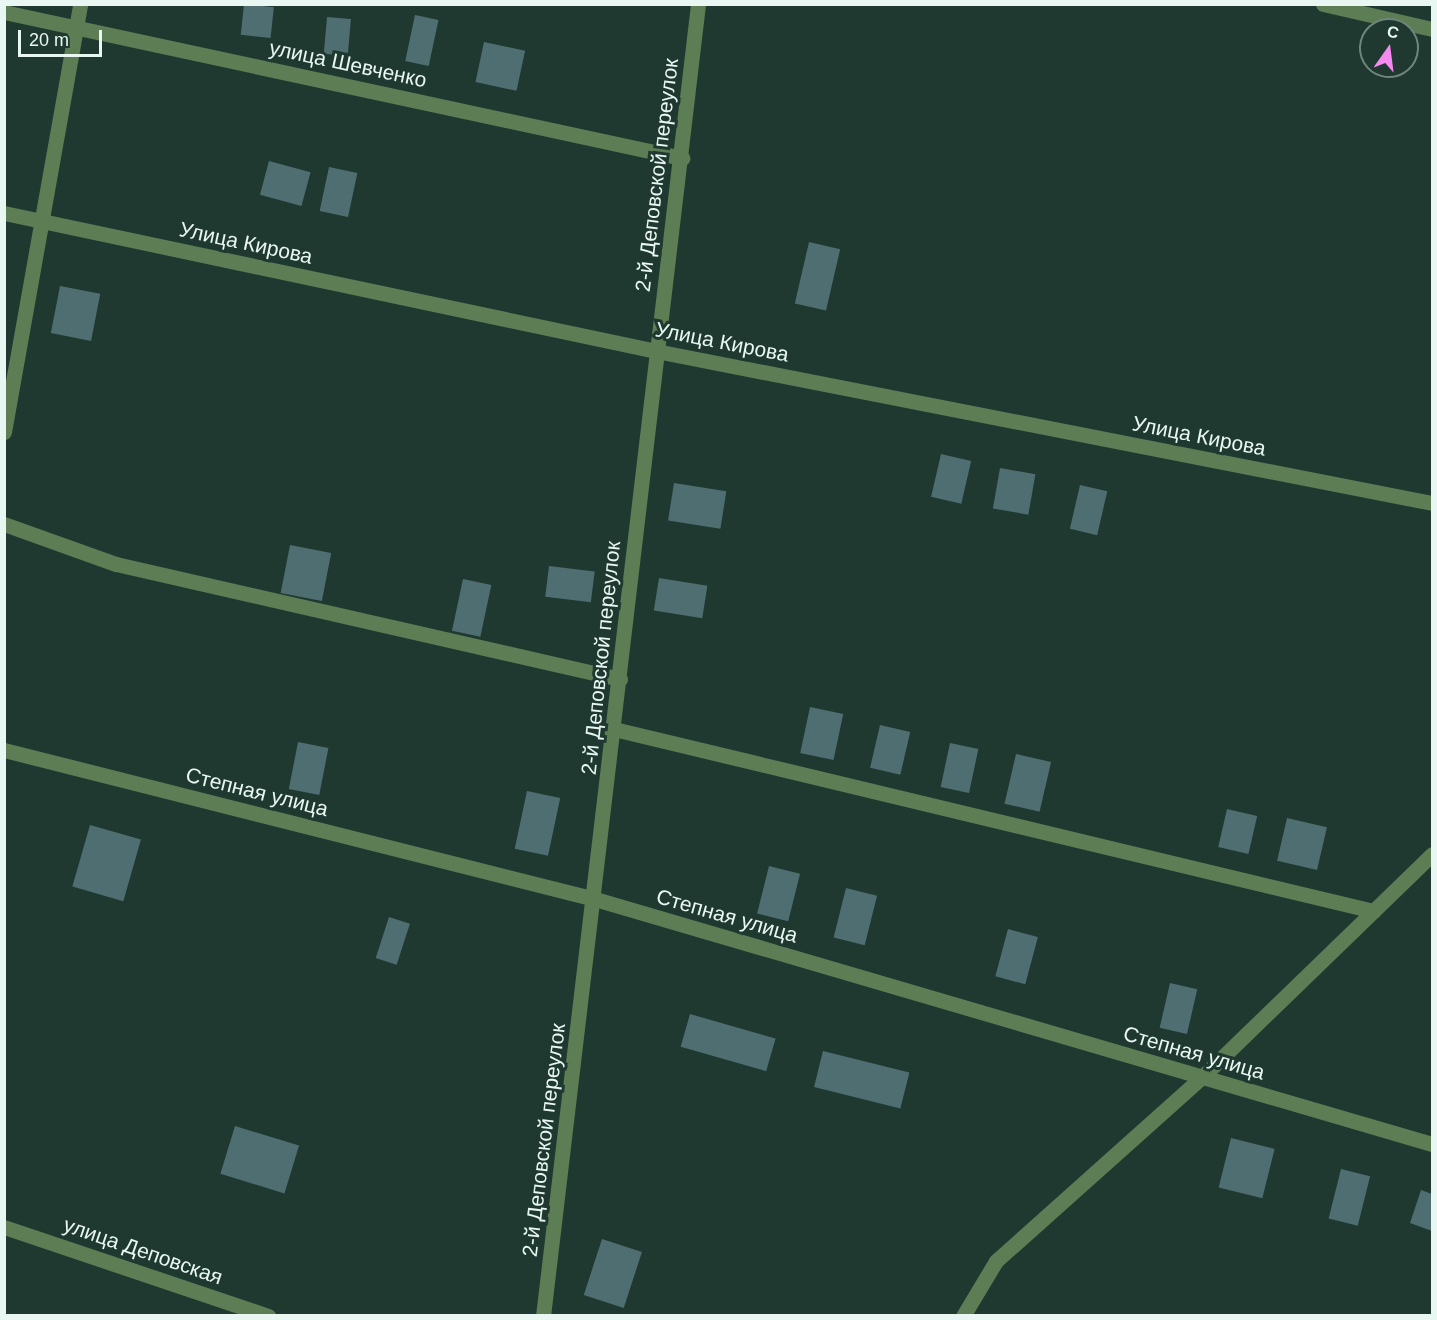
<!DOCTYPE html>
<meta charset="utf-8">
<style>
body{margin:0}
#map{position:relative;width:1437px;height:1320px;overflow:hidden;background:#1f3930;font-family:Arial,sans-serif}
div>[style]{position:absolute}
[style*='--x']{left:calc(var(--x)*1px);top:calc(var(--y)*1px);width:calc(var(--w)*1px);rotate:calc(var(--a)*1deg)}
.building>*{inset:0;background:#4f6e71;transform-origin:0 0}
.street>*{height:15px;margin:-7.5px;padding:0 7.5px;transform-origin:7.5px;border-radius:7.5px;background:#5d7d55}
span{translate:-50% -50%;white-space:nowrap;text-align:center;line-height:1.15;-webkit-text-stroke:6px #1f3930;paint-order:stroke}
.street-label{font-size:21px;color:#e8f7f1}
.frame{position:absolute;inset:0;border:6px solid #e8f7f1;pointer-events:none}
.north{position:absolute;left:1359px;top:18px;width:60px;height:60px;box-sizing:border-box;background:#1f3930;border:2px solid #6f857d;border-radius:50%;rotate:14deg;font-size:16px;font-weight:700;line-height:24px;text-align:center;color:#e8f7f1}
.north::after{content:'';display:block;margin:auto;width:21px;height:27px;background:#f489f0;clip-path:polygon(50% 0,100% 100%,50% 72%,0 100%)}
.scale{position:absolute;left:18px;top:30px;width:84px;height:27px;box-sizing:border-box;border:3px solid #e8f7f1;border-top:0;padding-left:8px;font-size:18px;line-height:21px;white-space:nowrap;color:#e8f7f1;-webkit-text-stroke:4px #1f3930;paint-order:stroke}
</style>
<div id="map">
<div class="building">
<div style="left:244px;top:4px;width:30px;height:31px;rotate:6deg"></div>
<div style="left:415px;top:15px;width:24px;height:47px;rotate:12deg"></div>
<div style="left:327px;top:17px;width:24px;height:37px;rotate:5deg"></div>
<div style="left:484px;top:42px;width:42px;height:41px;rotate:12deg"></div>
<div style="left:269px;top:161px;width:43px;height:35px;rotate:15deg"></div>
<div style="left:329px;top:167px;width:29px;height:45px;rotate:12deg"></div>
<div style="left:809px;top:242px;width:32px;height:63px;rotate:13deg"></div>
<div style="left:60px;top:286px;width:41px;height:48px;rotate:11deg"></div>
<div style="left:941px;top:454px;width:31px;height:44px;rotate:13deg"></div>
<div style="left:1000px;top:468px;width:36px;height:41px;rotate:10deg"></div>
<div style="left:674px;top:483px;width:53px;height:38px;rotate:9deg"></div>
<div style="left:1080px;top:485px;width:28px;height:45px;rotate:13deg"></div>
<div style="left:290px;top:545px;width:42px;height:49px;rotate:11deg"></div>
<div style="left:549px;top:566px;width:46px;height:31px;rotate:7deg"></div>
<div style="left:659px;top:578px;width:49px;height:33px;rotate:9deg"></div>
<div style="left:463px;top:579px;width:29px;height:53px;rotate:12deg"></div>
<div style="left:810px;top:707px;width:34px;height:47px;rotate:12deg"></div>
<div style="left:880px;top:725px;width:31px;height:44px;rotate:13deg"></div>
<div style="left:298px;top:742px;width:31px;height:48px;rotate:11deg"></div>
<div style="left:950px;top:743px;width:29px;height:45px;rotate:12deg"></div>
<div style="left:1016px;top:754px;width:36px;height:51px;rotate:13deg"></div>
<div style="left:527px;top:791px;width:34px;height:59px;rotate:12deg"></div>
<div style="left:1227px;top:809px;width:31px;height:39px;rotate:13deg"></div>
<div style="left:1287px;top:818px;width:41px;height:44px;rotate:13deg"></div>
<div style="left:90px;top:825px;width:53px;height:64px;rotate:16deg"></div>
<div style="left:769px;top:866px;width:32px;height:49px;rotate:14deg"></div>
<div style="left:846px;top:888px;width:32px;height:51px;rotate:14deg"></div>
<div style="left:389px;top:917px;width:22px;height:43px;rotate:18deg"></div>
<div style="left:1008px;top:929px;width:31px;height:49px;rotate:15deg"></div>
<div style="left:1170px;top:983px;width:28px;height:46px;rotate:13deg"></div>
<div style="left:690px;top:1014px;width:89px;height:34px;rotate:16deg"></div>
<div style="left:823px;top:1051px;width:89px;height:37px;rotate:14deg"></div>
<div style="left:235px;top:1126px;width:67px;height:50px;rotate:17deg"></div>
<div style="left:1231px;top:1138px;width:45px;height:51px;rotate:14deg"></div>
<div style="left:1341px;top:1169px;width:30px;height:51px;rotate:14deg"></div>
<div style="clip-path:polygon(1421px 1190px,1432px 1194px,1432px 1231px,1410px 1223px)"></div>
<div style="left:602px;top:1239px;width:42px;height:59px;rotate:18deg"></div>
</div>
<div class="street">
<div style="--x:1323;--y:4;--w:112;--a:12.9"></div>
<div style="--x:4;--y:12;--w:694;--a:12.15"></div>
<div style="--x:4;--y:213;--w:666;--a:11.95"></div>
<div style="--x:656;--y:351;--w:791;--a:11.08"></div>
<div style="--x:4;--y:432;--w:435;--a:-79.9"></div>
<div style="--x:4;--y:524;--w:119;--a:19.7"></div>
<div style="--x:116;--y:564;--w:517;--a:12.85"></div>
<div style="--x:614;--y:729;--w:781;--a:13.48"></div>
<div style="--x:4;--y:750;--w:609;--a:14.15"></div>
<div style="--x:595;--y:899;--w:872;--a:16.32"></div>
<div style="--x:4;--y:1227;--w:279;--a:18.6"></div>
<div style="--x:543;--y:1316;--w:1321;--a:-83.26"></div>
<div style="--x:963;--y:1316;--w:64;--a:-59"></div>
<div style="--x:996;--y:1261;--w:276;--a:-41.8"></div>
<div style="--x:1202;--y:1077;--w:320;--a:-44.1"></div>
</div>
<div class="street-label">
<span style="left:348px;top:64px;rotate:12deg">улица Шевченко</span>
<span style="left:657px;top:175px;rotate:-83deg">2-й Деповской переулок</span>
<span style="left:246px;top:243px;rotate:12deg">Улица Кирова</span>
<span style="left:722px;top:342px;rotate:11deg">Улица Кирова</span>
<span style="left:1199px;top:436px;rotate:11deg">Улица Кирова</span>
<span style="left:601px;top:658px;rotate:-84deg">2-й Деповской переулок</span>
<span style="left:257px;top:792px;rotate:14deg">Степная улица</span>
<span style="left:727px;top:916px;rotate:16deg">Степная улица</span>
<span style="left:1194px;top:1053px;rotate:16deg">Степная улица</span>
<span style="left:544px;top:1140px;rotate:-83deg">2-й Деповской переулок</span>
<span style="left:143px;top:1251px;rotate:19deg">улица Деповская</span>
</div>
<div class="frame"></div>
<div class="north">С</div>
<div class="scale">20 m</div>
</div>
